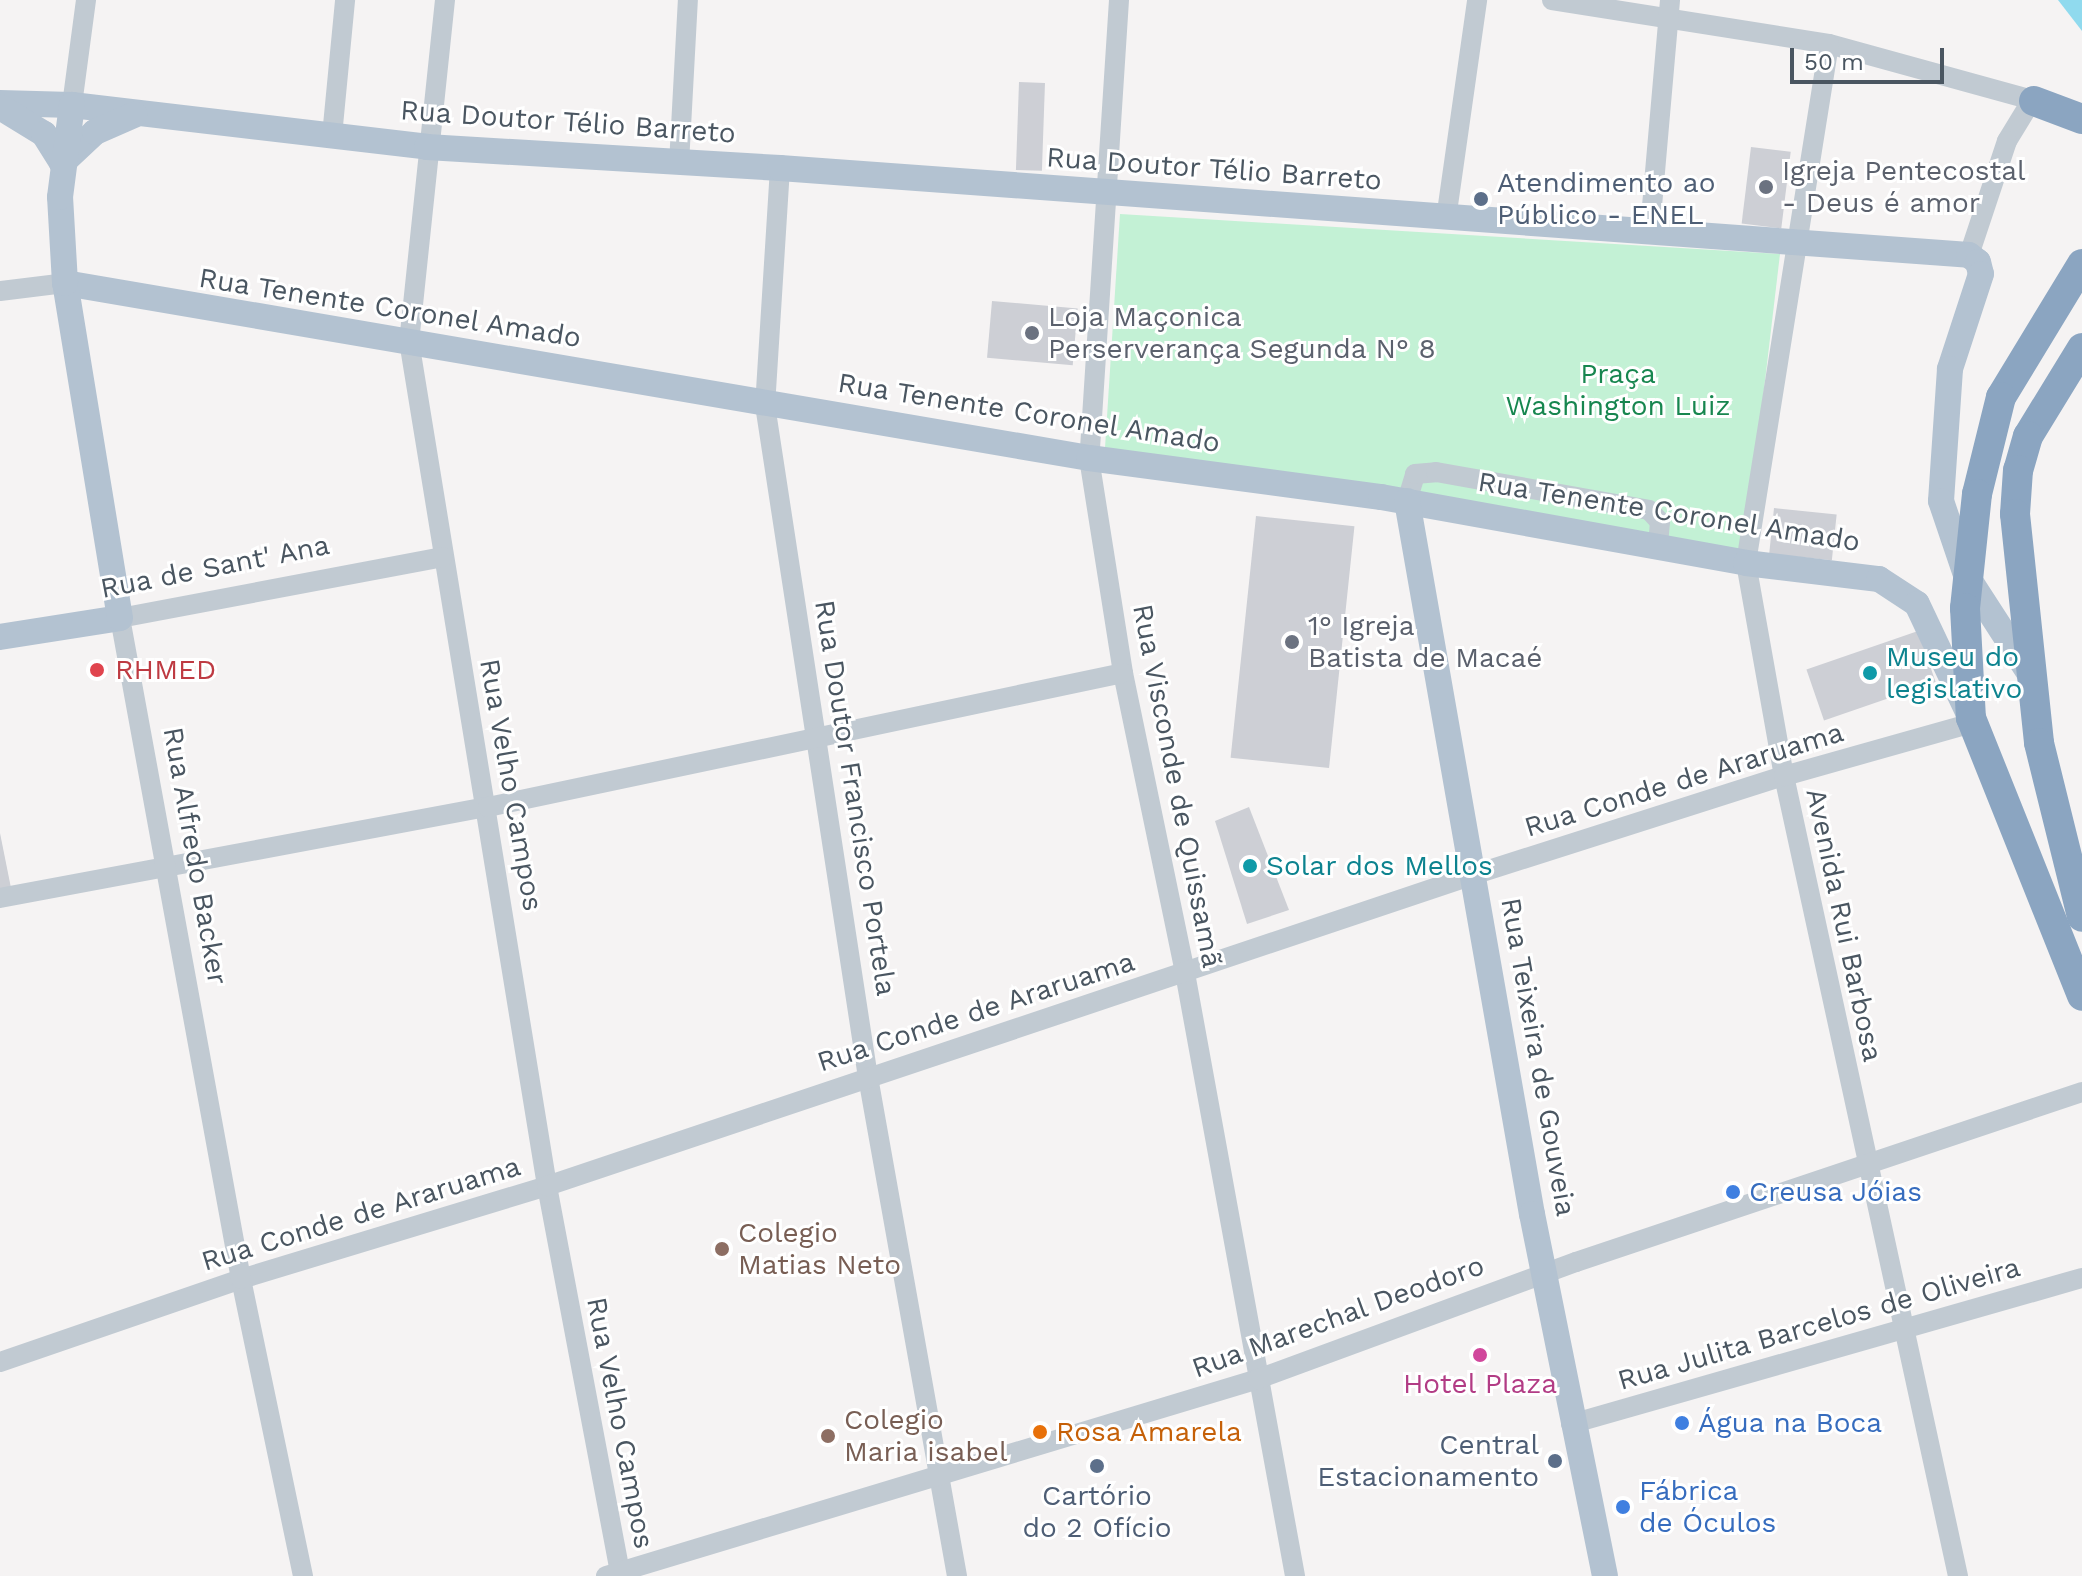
<!DOCTYPE html>
<meta charset="utf-8">
<style>
body{margin:0}
#map{position:relative;width:2082px;height:1576px;overflow:hidden;background:#f5f3f3;font-family:"Work Sans",sans-serif}
div>[style]{position:absolute}
[style*='--x']{left:calc(var(--x)*1px);top:calc(var(--y)*1px);width:calc(var(--w)*1px);rotate:calc(var(--a)*1deg)}
.green>*{inset:0;background:#c3f1d5}
.water>*{inset:0;background:#90daee}
.building>*{inset:0;background:#cdcfd5;transform-origin:0 0}
.minor>*{height:20px;margin:-10px;padding:0 10px;transform-origin:10px;border-radius:10px;background:#c1cad2}
.major>*{height:26px;margin:-13px;padding:0 13px;transform-origin:13px;border-radius:13px;background:#b3c2d1}
.highway>*{height:30px;margin:-15px;padding:0 15px;transform-origin:15px;border-radius:15px;background:#8ba5c1}
.dots>*{width:22px;height:22px;translate:-50% -50%;box-sizing:border-box;border:4px solid #fff;border-radius:50%}
span{translate:-50% -50%;white-space:nowrap;text-align:center;line-height:1.15;-webkit-text-stroke:6px #fff;paint-order:stroke}
.street-label{font-size:28px;color:#4a5661}
.worship-label{font-size:28px;color:#5b616d}
.left{translate:0 -50%;text-align:left}
.service-label{font-size:28px;color:#4e5e75}
.right{translate:-100% -50%;text-align:right}
.park-label{font-size:28px;color:#17864f}
.culture-label{font-size:28px;color:#0d838f}
.health-label{font-size:28px;color:#be3a42}
.shop-label{font-size:28px;color:#366cbe}
.education-label{font-size:28px;color:#785e54}
.hotel-label{font-size:28px;color:#b23c85}
.food-label{font-size:28px;color:#c56008}
.scale{position:absolute;left:1790px;top:48px;width:154px;height:36px;box-sizing:border-box;border:4px solid #4a5661;border-top:0;padding-left:10px;font-size:24px;line-height:28px;white-space:nowrap;color:#4a5661;-webkit-text-stroke:6px #fff;paint-order:stroke}
</style>
<div id="map">
<div class="green">
<div style="clip-path:polygon(1120px 214px,1780px 254px,1744px 558px,1105px 448px)"></div>
</div>
<div class="water">
<div style="clip-path:polygon(2058px 0,2082px 0,2082px 31px)"></div>
</div>
<div class="building">
<div style="left:1019px;top:82px;width:26px;height:88px;rotate:2deg"></div>
<div style="left:1751px;top:147px;width:40px;height:77px;rotate:7deg"></div>
<div style="left:992px;top:301px;width:86px;height:57px;rotate:5deg"></div>
<div style="left:1774px;top:508px;width:63px;height:46px;rotate:6deg"></div>
<div style="left:1256px;top:516px;width:99px;height:243px;rotate:6deg"></div>
<div style="left:1918px;top:631px;width:54px;height:118px;rotate:71deg"></div>
<div style="clip-path:polygon(1249px 807px,1289px 910px,1247px 924px,1215px 821px)"></div>
<div style="clip-path:polygon(0 833px,11px 888px,0 890px)"></div>
</div>
<div class="minor">
<div style="--x:445;--y:0;--w:343;--a:96"></div>
<div style="--x:409;--y:341;--w:856;--a:80.72"></div>
<div style="--x:547;--y:1186;--w:397;--a:79.3"></div>
<div style="--x:1119;--y:0;--w:459;--a:93.7"></div>
<div style="--x:1089;--y:458;--w:218;--a:81"></div>
<div style="--x:1123;--y:673;--w:306;--a:78.3"></div>
<div style="--x:1185;--y:973;--w:613;--a:79.66"></div>
<div style="--x:1552;--y:0;--w:280;--a:9"></div>
<div style="--x:1829;--y:44;--w:211;--a:15.4"></div>
<div style="--x:2032;--y:100;--w:48;--a:121.4"></div>
<div style="--x:2007;--y:141;--w:120;--a:108.4"></div>
<div style="--x:1829;--y:44;--w:526;--a:99.09"></div>
<div style="--x:1746;--y:563;--w:216;--a:79.9"></div>
<div style="--x:1784;--y:776;--w:819;--a:77.73"></div>
<div style="--x:72;--y:105;--w:106;--a:-82.4"></div>
<div style="--x:332;--y:136;--w:137;--a:-84.5"></div>
<div style="--x:679;--y:164;--w:164;--a:-86.9"></div>
<div style="--x:780;--y:168;--w:237;--a:93.6"></div>
<div style="--x:765;--y:405;--w:680;--a:81.29"></div>
<div style="--x:868;--y:1077;--w:507;--a:79.89"></div>
<div style="--x:1446;--y:219;--w:221;--a:-81.9"></div>
<div style="--x:1650;--y:229;--w:230;--a:-85"></div>
<div style="--x:0;--y:291;--w:65;--a:-7"></div>
<div style="--x:1407;--y:501;--w:28;--a:-73"></div>
<div style="--x:1415;--y:474;--w:21;--a:-5"></div>
<div style="--x:1436;--y:472;--w:216;--a:10.1"></div>
<div style="--x:1649;--y:510;--w:16;--a:47"></div>
<div style="--x:1660;--y:522;--w:24;--a:95"></div>
<div style="--x:0;--y:898;--w:496;--a:-10.6"></div>
<div style="--x:488;--y:807;--w:649;--a:-11.92"></div>
<div style="--x:0;--y:1362;--w:255;--a:-19"></div>
<div style="--x:241;--y:1279;--w:320;--a:-16.9"></div>
<div style="--x:547;--y:1186;--w:977;--a:-18.56"></div>
<div style="--x:1473;--y:875;--w:326;--a:-17.7"></div>
<div style="--x:1784;--y:776;--w:195;--a:-15.7"></div>
<div style="--x:1571;--y:1424;--w:531;--a:-15.95"></div>
<div style="--x:303;--y:1576;--w:303;--a:-101.8"></div>
<div style="--x:241;--y:1279;--w:672;--a:-100.37"></div>
<div style="--x:120;--y:618;--w:328;--a:-10.7"></div>
<div style="--x:606;--y:1576;--w:681;--a:-16.81"></div>
<div style="--x:1258;--y:1379;--w:339;--a:-20.2"></div>
<div style="--x:1576;--y:1262;--w:534;--a:-18.57"></div>
</div>
<div class="major">
<div style="--x:0;--y:103;--w:72;--a:1.6"></div>
<div style="--x:72;--y:105;--w:357;--a:6.7"></div>
<div style="--x:427;--y:147;--w:354;--a:3.4"></div>
<div style="--x:780;--y:168;--w:1192;--a:4.18"></div>
<div style="--x:1969;--y:255;--w:11;--a:38"></div>
<div style="--x:1978;--y:262;--w:12;--a:76"></div>
<div style="--x:1981;--y:274;--w:100;--a:108.1"></div>
<div style="--x:1950;--y:369;--w:132;--a:93.9"></div>
<div style="--x:1941;--y:501;--w:78;--a:71.3"></div>
<div style="--x:1966;--y:575;--w:121;--a:57.1"></div>
<div style="--x:0;--y:107;--w:52;--a:31.5"></div>
<div style="--x:44;--y:134;--w:34;--a:58"></div>
<div style="--x:62;--y:163;--w:45;--a:-43.2"></div>
<div style="--x:95;--y:132;--w:43;--a:-23.6"></div>
<div style="--x:65;--y:283;--w:1039;--a:9.7"></div>
<div style="--x:1089;--y:458;--w:295;--a:7.6"></div>
<div style="--x:1381;--y:497;--w:371;--a:10.2"></div>
<div style="--x:1746;--y:563;--w:134;--a:6.9"></div>
<div style="--x:1879;--y:579;--w:45;--a:33.3"></div>
<div style="--x:1917;--y:604;--w:119;--a:64.7"></div>
<div style="--x:1407;--y:501;--w:724;--a:80.06"></div>
<div style="--x:1532;--y:1214;--w:369;--a:78.6"></div>
<div style="--x:0;--y:637;--w:121;--a:-9"></div>
<div style="--x:120;--y:618;--w:339;--a:-99.3"></div>
<div style="--x:65;--y:283;--w:86;--a:-93.3"></div>
<div style="--x:60;--y:197;--w:93;--a:-82.6"></div>
</div>
<div class="highway">
<div style="--x:2034;--y:101;--w:51;--a:20.6"></div>
<div style="--x:2082;--y:264;--w:156;--a:121.3"></div>
<div style="--x:2001;--y:397;--w:100;--a:103.9"></div>
<div style="--x:1977;--y:494;--w:115;--a:96"></div>
<div style="--x:1965;--y:608;--w:110;--a:86.9"></div>
<div style="--x:1971;--y:718;--w:299;--a:68.2"></div>
<div style="--x:2082;--y:348;--w:103;--a:121.5"></div>
<div style="--x:2028;--y:436;--w:35;--a:106"></div>
<div style="--x:2018;--y:470;--w:44;--a:93.9"></div>
<div style="--x:2015;--y:514;--w:230;--a:84"></div>
<div style="--x:2039;--y:743;--w:179;--a:76.1"></div>
</div>
<div class="dots">
<div style="left:1766px;top:187px;background:#6b7280"></div>
<div style="left:1481px;top:199px;background:#5c6f8a"></div>
<div style="left:1032px;top:333px;background:#6b7280"></div>
<div style="left:1292px;top:642px;background:#6b7280"></div>
<div style="left:97px;top:670px;background:#e0444e"></div>
<div style="left:1870px;top:673px;background:#0f9aa8"></div>
<div style="left:1250px;top:866px;background:#0f9aa8"></div>
<div style="left:1733px;top:1192px;background:#3f7fe0"></div>
<div style="left:722px;top:1249px;background:#8d6e63"></div>
<div style="left:1480px;top:1355px;background:#d1479c"></div>
<div style="left:1682px;top:1423px;background:#3f7fe0"></div>
<div style="left:1040px;top:1432px;background:#e8710a"></div>
<div style="left:828px;top:1436px;background:#8d6e63"></div>
<div style="left:1555px;top:1461px;background:#5c6f8a"></div>
<div style="left:1097px;top:1466px;background:#5c6f8a"></div>
<div style="left:1623px;top:1507px;background:#3f7fe0"></div>
</div>
<div class="street-label">
<span style="left:568px;top:122px;rotate:4deg">Rua Doutor Télio Barreto</span>
<span style="left:1214px;top:169px;rotate:4deg">Rua Doutor Télio Barreto</span>
<span style="left:390px;top:308px;rotate:9deg">Rua Tenente Coronel Amado</span>
<span style="left:1029px;top:413px;rotate:9deg">Rua Tenente Coronel Amado</span>
<span style="left:1669px;top:512px;rotate:9deg">Rua Tenente Coronel Amado</span>
<span style="left:215px;top:567px;rotate:-11deg">Rua de Sant' Ana</span>
<span style="left:1684px;top:780px;rotate:-17deg">Rua Conde de Araruama</span>
<span style="left:511px;top:785px;rotate:80deg">Rua Velho Campos</span>
<span style="left:1177px;top:786px;rotate:79deg">Rua Visconde de Quissamã</span>
<span style="left:855px;top:798px;rotate:81deg">Rua Doutor Francisco Portela</span>
<span style="left:195px;top:856px;rotate:80deg">Rua Alfredo Backer</span>
<span style="left:1844px;top:925px;rotate:78deg">Avenida Rui Barbosa</span>
<span style="left:976px;top:1012px;rotate:-18deg">Rua Conde de Araruama</span>
<span style="left:1538px;top:1057px;rotate:80deg">Rua Teixeira de Gouveia</span>
<span style="left:361px;top:1214px;rotate:-17deg">Rua Conde de Araruama</span>
<span style="left:1338px;top:1317px;rotate:-20deg">Rua Marechal Deodoro</span>
<span style="left:1819px;top:1324px;rotate:-16deg">Rua Julita Barcelos de Oliveira</span>
<span style="left:620px;top:1423px;rotate:79deg">Rua Velho Campos</span>
</div>
<div class="worship-label">
<span class="left" style="left:1782px;top:187px">Igreja Pentecostal<br>- Deus é amor</span>
<span class="left" style="left:1048px;top:333px">Loja Maçonica<br>Perserverança Segunda N° 8</span>
<span class="left" style="left:1308px;top:642px">1° Igreja<br>Batista de Macaé</span>
</div>
<div class="service-label">
<span class="left" style="left:1497px;top:199px">Atendimento ao<br>Público - ENEL</span>
<span class="right" style="left:1539px;top:1461px">Central<br>Estacionamento</span>
<span style="left:1097px;top:1512px">Cartório<br>do 2 Ofício</span>
</div>
<div class="park-label">
<span style="left:1618px;top:390px">Praça<br>Washington Luiz</span>
</div>
<div class="culture-label">
<span class="left" style="left:1886px;top:673px">Museu do<br>legislativo</span>
<span class="left" style="left:1266px;top:866px">Solar dos Mellos</span>
</div>
<div class="health-label">
<span class="left" style="left:115px;top:670px">RHMED</span>
</div>
<div class="shop-label">
<span class="left" style="left:1749px;top:1192px">Creusa Jóias</span>
<span class="left" style="left:1698px;top:1423px">Água na Boca</span>
<span class="left" style="left:1639px;top:1507px">Fábrica<br>de Óculos</span>
</div>
<div class="education-label">
<span class="left" style="left:738px;top:1249px">Colegio<br>Matias Neto</span>
<span class="left" style="left:844px;top:1436px">Colegio<br>Maria isabel</span>
</div>
<div class="hotel-label">
<span style="left:1480px;top:1384px">Hotel Plaza</span>
</div>
<div class="food-label">
<span class="left" style="left:1056px;top:1432px">Rosa Amarela</span>
</div>
<div class="scale">50 m</div>
</div>
